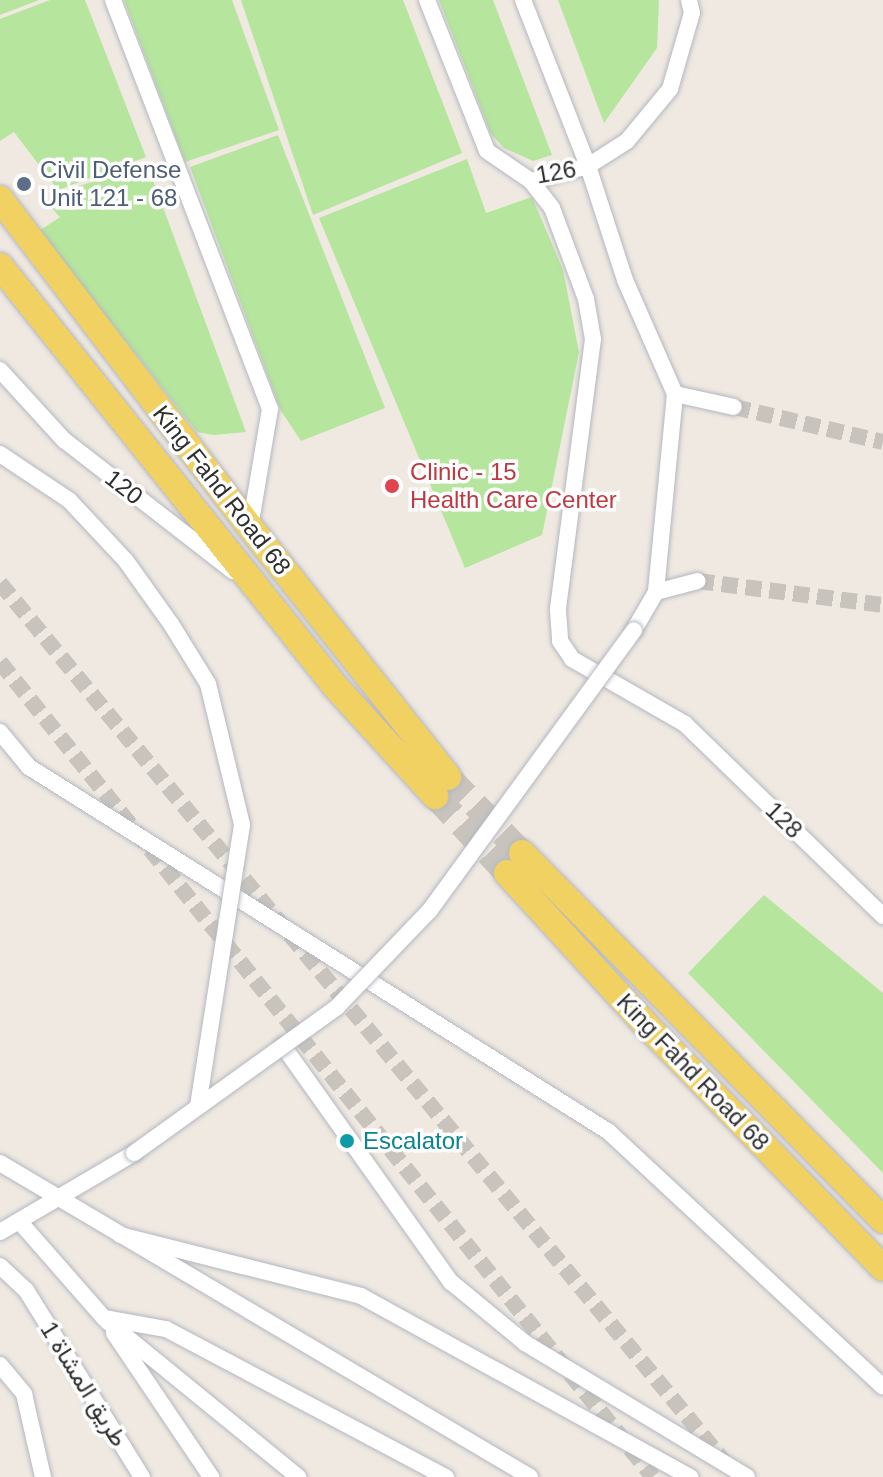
<!DOCTYPE html>
<meta charset="utf-8">
<style>
body{margin:0}
#map{position:relative;width:883px;height:1477px;overflow:hidden;background:#efe9e1;font-family:Helvetica,Vazirmatn,sans-serif}
div>[style]{position:absolute}
[style*='--x']{left:calc(var(--x)*1px);top:calc(var(--y)*1px);width:calc(var(--w)*1px);rotate:calc(var(--a)*1deg)}
.green>*{inset:0;background:#b6e59e}
.street-tunnel>*{height:16px;margin-top:-8px;transform-origin:0;background:repeating-linear-gradient(90deg,#c8c4bd 0 16px,transparent 0 24px)}
.primary-tunnel>*{height:26px;margin-top:-13px;transform-origin:0;background:repeating-linear-gradient(90deg,#c8c4bd 0 26px,transparent 0 39px)}
.roads{filter:drop-shadow(0 0 2px #b4b7c1) drop-shadow(0 0 2px #b4b7c1)}
.street>*{height:16px;margin:-8px;padding:0 8px;transform-origin:8px;border-radius:8px;background:#fff}
.primary>*{height:26px;margin:-13px;padding:0 13px;transform-origin:13px;border-radius:13px;background:#f2d163}
.bridges{filter:drop-shadow(0 0 2px #b4b7c1) drop-shadow(0 0 2px #b4b7c1)}
.street-bridge>*{height:16px;margin:-8px;padding:0 8px;transform-origin:8px;border-radius:8px;background:#fff}
.dots>*{width:22px;height:22px;translate:-50% -50%;box-sizing:border-box;border:4px solid #fff;border-radius:50%}
span{translate:-50% -50%;white-space:nowrap;text-align:center;line-height:1.15;-webkit-text-stroke:7px #fff;paint-order:stroke}
.service-label{font-size:24px;color:#4e5e75}
.left{translate:0 -50%;text-align:left}
.street-label{font-size:24px;color:#2e2e2e}
.health-label{font-size:24px;color:#be3a42}
.culture-label{font-size:24px;color:#0d838f}
</style>
<div id="map">
<div class="green">
<div style="clip-path:polygon(0 0,39px 0,0 15px)"></div>
<div style="clip-path:polygon(50px 0,85px 0,146px 157px,58px 190px,14px 132px,0 141px,0 19px)"></div>
<div style="clip-path:polygon(124px 0,232px 0,279px 130px,185px 162px)"></div>
<div style="clip-path:polygon(241px 0,403px 0,462px 153px,313px 215px)"></div>
<div style="clip-path:polygon(439px 0,493px 0,552px 155px,533px 161px,504px 148px,491px 134px)"></div>
<div style="clip-path:polygon(558px 0,659px 0,657px 48px,604px 123px)"></div>
<div style="clip-path:polygon(278px 135px,385px 408px,301px 441px,281px 411px,190px 167px)"></div>
<div style="clip-path:polygon(467px 159px,486px 213px,532px 197px,563px 270px,579px 352px,542px 535px,465px 568px,319px 218px)"></div>
<div style="clip-path:polygon(147px 164px,246px 432px,214px 435px,197px 432px,39px 231px,60px 217px,49px 205px,64px 191px)"></div>
<div style="clip-path:polygon(764px 895px,883px 993px,883px 1173px,688px 973px)"></div>
</div>
<div class="street-tunnel">
<div style="--x:734;--y:407;--w:153;--a:13.2"></div>
<div style="--x:698;--y:581;--w:187;--a:7.4"></div>
<div style="--x:0;--y:583;--w:1137;--a:50.5"></div>
<div style="--x:0;--y:662;--w:1044;--a:51.3"></div>
</div>
<div class="primary-tunnel">
<div style="--x:448;--y:777;--w:106;--a:45.8"></div>
<div style="--x:435;--y:796;--w:105;--a:46.9"></div>
</div>
<div class="roads">
<div class="street">
<div style="--x:113;--y:0;--w:438;--a:69"></div>
<div style="--x:270;--y:409;--w:120;--a:99.6"></div>
<div style="--x:427;--y:0;--w:162;--a:68.3"></div>
<div style="--x:487;--y:151;--w:53;--a:34.3"></div>
<div style="--x:531;--y:181;--w:59;--a:-14.7"></div>
<div style="--x:588;--y:166;--w:46;--a:-32.7"></div>
<div style="--x:627;--y:141;--w:67;--a:-50.4"></div>
<div style="--x:670;--y:89;--w:79;--a:-73.9"></div>
<div style="--x:692;--y:13;--w:13;--a:-103"></div>
<div style="--x:523;--y:0;--w:178;--a:68.6"></div>
<div style="--x:588;--y:166;--w:120;--a:72"></div>
<div style="--x:625;--y:280;--w:124;--a:66.3"></div>
<div style="--x:675;--y:394;--w:199;--a:95.5"></div>
<div style="--x:656;--y:592;--w:44;--a:120.1"></div>
<div style="--x:531;--y:181;--w:34;--a:52"></div>
<div style="--x:552;--y:208;--w:97;--a:69.5"></div>
<div style="--x:586;--y:299;--w:41;--a:80.1"></div>
<div style="--x:593;--y:339;--w:273;--a:97.4"></div>
<div style="--x:558;--y:610;--w:31;--a:86"></div>
<div style="--x:560;--y:641;--w:22;--a:56"></div>
<div style="--x:572;--y:659;--w:130;--a:29.9"></div>
<div style="--x:685;--y:724;--w:276;--a:44.1"></div>
<div style="--x:0;--y:370;--w:95;--a:47.6"></div>
<div style="--x:64;--y:440;--w:214;--a:37.8"></div>
<div style="--x:675;--y:394;--w:60;--a:12.4"></div>
<div style="--x:656;--y:592;--w:43;--a:-14.7"></div>
<div style="--x:0;--y:732;--w:45;--a:50.4"></div>
<div style="--x:29;--y:767;--w:685;--a:32.18"></div>
<div style="--x:609;--y:1132;--w:374;--a:42.9"></div>
<div style="--x:283;--y:1046;--w:290;--a:54.6"></div>
<div style="--x:451;--y:1282;--w:96;--a:39.5"></div>
<div style="--x:525;--y:1343;--w:259;--a:31.1"></div>
<div style="--x:0;--y:1163;--w:616;--a:30.64"></div>
<div style="--x:19;--y:1221;--w:129;--a:48.8"></div>
<div style="--x:104;--y:1318;--w:63;--a:10.1"></div>
<div style="--x:166;--y:1329;--w:317;--a:27.9"></div>
<div style="--x:0;--y:1232;--w:156;--a:-30.5"></div>
<div style="--x:120;--y:1235;--w:249;--a:14.2"></div>
<div style="--x:361;--y:1296;--w:376;--a:28.8"></div>
<div style="--x:0;--y:1266;--w:35;--a:43"></div>
<div style="--x:26;--y:1290;--w:220;--a:58.2"></div>
<div style="--x:107;--y:1321;--w:247;--a:39.2"></div>
<div style="--x:114;--y:1333;--w:174;--a:56"></div>
<div style="--x:0;--y:1365;--w:38;--a:50"></div>
<div style="--x:24;--y:1394;--w:85;--a:77.1"></div>
</div>
<div class="primary">
<div style="--x:0;--y:199;--w:412;--a:52.7"></div>
<div style="--x:250;--y:527;--w:319;--a:51.6"></div>
<div style="--x:0;--y:266;--w:537;--a:51.42"></div>
<div style="--x:335;--y:686;--w:149;--a:47.7"></div>
<div style="--x:522;--y:853;--w:515;--a:45.47"></div>
<div style="--x:507;--y:873;--w:213;--a:47.5"></div>
<div style="--x:651;--y:1030;--w:332;--a:45.7"></div>
</div>
</div>
<div class="bridges">
<div class="street-bridge">
<div style="--x:0;--y:454;--w:83;--a:33.7"></div>
<div style="--x:69;--y:500;--w:83;--a:46.9"></div>
<div style="--x:126;--y:561;--w:77;--a:54.5"></div>
<div style="--x:171;--y:624;--w:70;--a:58.3"></div>
<div style="--x:208;--y:684;--w:145;--a:76.4"></div>
<div style="--x:242;--y:825;--w:285;--a:98.9"></div>
<div style="--x:134;--y:1153;--w:250;--a:-35.7"></div>
<div style="--x:337;--y:1007;--w:134;--a:-46.2"></div>
<div style="--x:430;--y:910;--w:346;--a:-53.9"></div>
</div>
</div>
<div class="dots">
<div style="left:24px;top:184px;background:#5c6f8a"></div>
<div style="left:392px;top:486px;background:#e0444e"></div>
<div style="left:347px;top:1141px;background:#0f9aa8"></div>
</div>
<div class="service-label">
<span class="left" style="left:40px;top:184px">Civil Defense<br>Unit 121 - 68</span>
</div>
<div class="street-label">
<span style="left:556px;top:172px;rotate:-10deg">126</span>
<span style="left:124px;top:487px;rotate:38deg">120</span>
<span style="left:222px;top:490px;rotate:52deg">King Fahd Road 68</span>
<span style="left:784px;top:820px;rotate:44deg">128</span>
<span style="left:693px;top:1072px;rotate:46deg">King Fahd Road 68</span>
<span style="left:84px;top:1384px;rotate:58deg">طريق المشاة 1</span>
</div>
<div class="health-label">
<span class="left" style="left:410px;top:486px">Clinic - 15<br>Health Care Center</span>
</div>
<div class="culture-label">
<span class="left" style="left:363px;top:1141px">Escalator</span>
</div>
</div>
